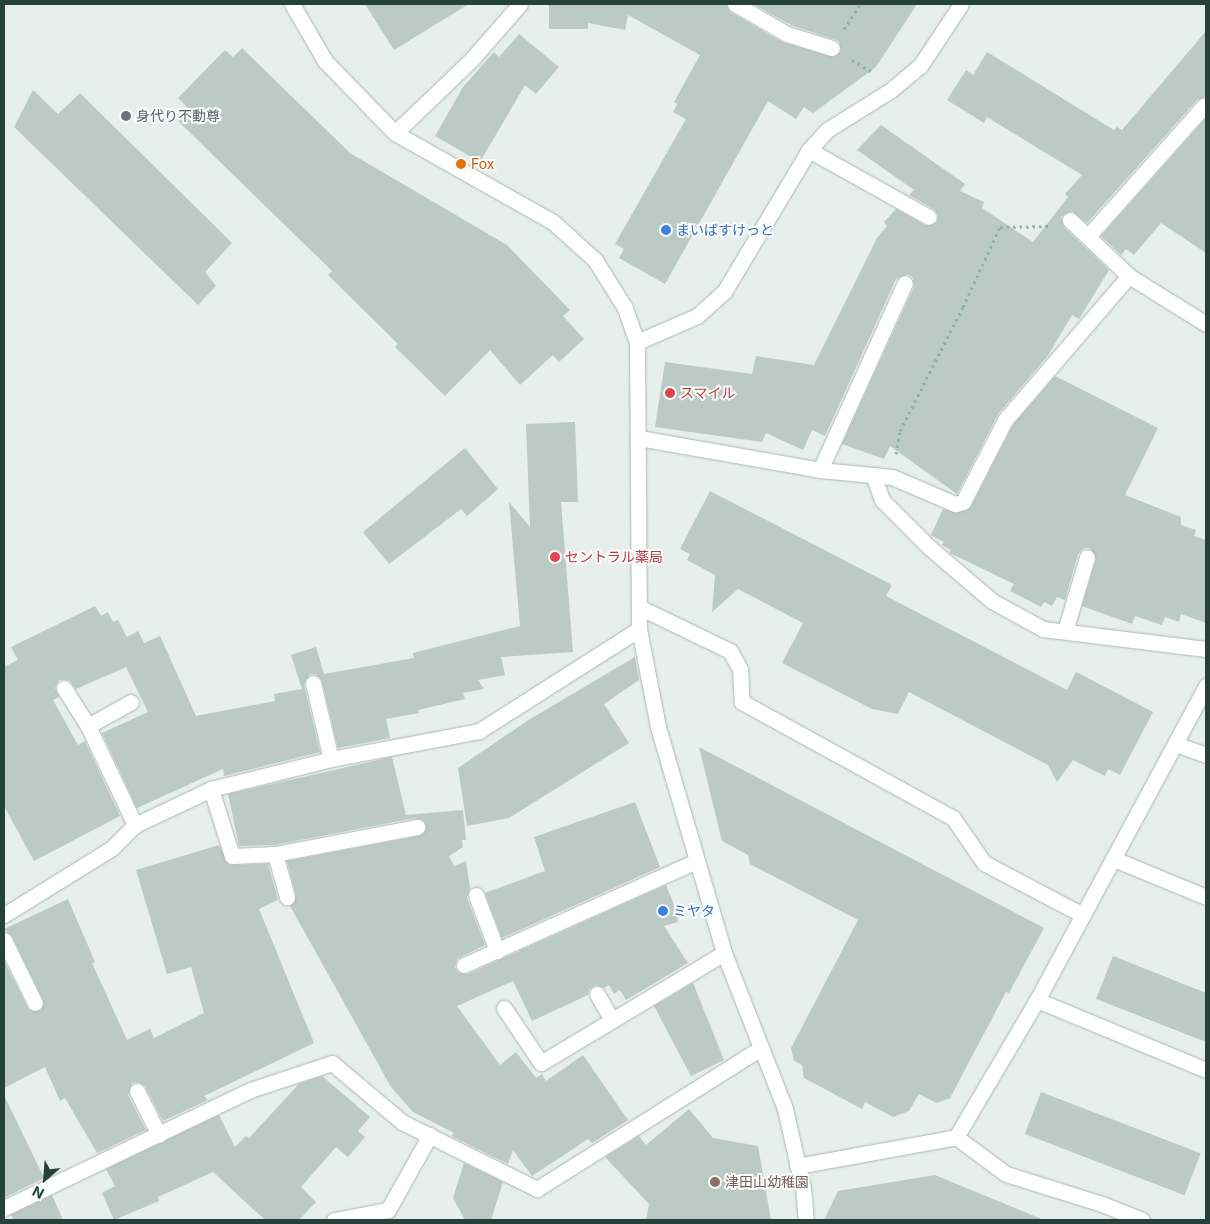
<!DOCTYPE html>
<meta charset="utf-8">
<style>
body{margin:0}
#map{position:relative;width:1210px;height:1224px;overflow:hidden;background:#e6efeb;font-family:Inter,"Noto Sans JP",sans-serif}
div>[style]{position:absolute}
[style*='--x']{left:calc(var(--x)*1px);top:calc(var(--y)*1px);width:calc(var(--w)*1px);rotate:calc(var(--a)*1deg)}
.building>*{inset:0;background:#bbcac4;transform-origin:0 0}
.path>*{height:3px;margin-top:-1.5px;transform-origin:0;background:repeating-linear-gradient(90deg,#86b3a5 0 2.5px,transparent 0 6.5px)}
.roads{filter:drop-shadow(0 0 1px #a8b8b2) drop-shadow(0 0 1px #a8b8b2)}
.minor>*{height:15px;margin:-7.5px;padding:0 7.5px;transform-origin:7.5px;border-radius:7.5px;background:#fff}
.dots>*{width:14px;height:14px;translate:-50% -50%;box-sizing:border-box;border:2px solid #f7fbf9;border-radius:50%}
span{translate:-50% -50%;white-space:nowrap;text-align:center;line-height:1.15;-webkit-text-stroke:4px #f7fbf9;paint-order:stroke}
.worship-label{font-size:14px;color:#5b616d}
.left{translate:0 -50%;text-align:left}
.food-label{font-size:14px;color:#c56008}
.shop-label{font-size:14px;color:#366cbe}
.health-label{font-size:14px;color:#be3a42}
.education-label{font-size:14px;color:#785e54}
.frame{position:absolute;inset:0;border:5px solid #24423a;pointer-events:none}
.north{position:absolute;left:20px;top:1154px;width:50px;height:50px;-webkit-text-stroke:4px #f7fbf9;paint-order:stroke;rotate:207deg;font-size:14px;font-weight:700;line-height:20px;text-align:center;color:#24423a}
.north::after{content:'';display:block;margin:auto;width:18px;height:22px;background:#24423a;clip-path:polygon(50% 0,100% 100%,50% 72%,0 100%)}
</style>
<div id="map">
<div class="building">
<div style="clip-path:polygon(365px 4px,469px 4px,394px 50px)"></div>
<div style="clip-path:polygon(555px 4px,726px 4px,730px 12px,782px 42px,834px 57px,841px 51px,839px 41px,791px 25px,753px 4px,917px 4px,876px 67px,813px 113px,804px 107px,796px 119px,768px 101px,665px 284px,619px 258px,624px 249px,615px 244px,686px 119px,673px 112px,677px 104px,674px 102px,700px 55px,628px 15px,625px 30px,588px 23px,588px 29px,549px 29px,549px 5px)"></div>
<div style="clip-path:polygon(1206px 31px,1206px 97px,1197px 100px,1087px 223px,1072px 211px,1061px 217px,1064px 227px,1109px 270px,1079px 319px,1072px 315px,1047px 357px,998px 414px,957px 494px,890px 446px,884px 459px,842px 444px,914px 287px,913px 278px,908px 274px,896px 279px,825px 436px,812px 430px,803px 450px,766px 433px,762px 442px,655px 427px,665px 362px,752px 374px,756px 356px,814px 365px,877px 238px,887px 226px,884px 222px,896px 209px,925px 225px,937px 222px,938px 216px,934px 209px,909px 195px,914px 190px,857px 150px,881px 125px,965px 184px,960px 191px,984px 202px,982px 208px,1033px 242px,1068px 197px,1065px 194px,1082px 175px,987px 117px,984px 123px,947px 100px,966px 70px,973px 75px,987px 52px,1114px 130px,1117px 127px,1122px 130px)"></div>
<div style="clip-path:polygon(519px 34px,559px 67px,536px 94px,525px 85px,480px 162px,435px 136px,463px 87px,494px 52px,499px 57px)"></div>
<div style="clip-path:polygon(242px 48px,350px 153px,507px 245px,570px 310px,563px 316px,584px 339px,559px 362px,553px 355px,520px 385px,490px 350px,445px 396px,395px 347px,398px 344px,328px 275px,332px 271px,176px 119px,187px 107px,178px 98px,225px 50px,233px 57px)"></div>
<div style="clip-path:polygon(33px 90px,58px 114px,80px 93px,232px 243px,205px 272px,216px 286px,198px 305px,14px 127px)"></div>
<div style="clip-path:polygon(1206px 118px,1206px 253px,1161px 223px,1134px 255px,1126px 249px,1121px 255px,1101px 236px)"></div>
<div style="clip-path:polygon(1055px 376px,1158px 428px,1125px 495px,1181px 517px,1181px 525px,1196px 530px,1194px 536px,1206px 540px,1206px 623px,1181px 614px,1179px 622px,1165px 617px,1162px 625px,1135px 616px,1132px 624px,1082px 606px,1096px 559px,1090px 548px,1084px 548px,1078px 554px,1065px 600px,1057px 597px,1052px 606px,1044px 602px,1041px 607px,1010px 591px,1014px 584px,950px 553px,951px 550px,942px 545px,944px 542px,931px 535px,943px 509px,957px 513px,971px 507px,1013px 425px)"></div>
<div style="clip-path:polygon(575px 422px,578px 502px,561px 502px,573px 652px,501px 657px,505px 675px,478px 680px,484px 689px,463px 693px,465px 699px,418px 710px,419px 713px,386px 719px,390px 738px,338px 748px,322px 681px,316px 674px,310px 674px,304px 685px,320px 752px,224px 776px,223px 769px,137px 808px,102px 733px,148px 712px,126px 667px,76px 689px,69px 680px,59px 680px,55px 688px,59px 697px,53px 700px,78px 745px,85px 741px,120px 816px,34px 861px,4px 806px,4px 667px,18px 660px,11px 647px,95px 606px,101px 616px,108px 612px,113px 622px,118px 620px,127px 637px,138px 631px,144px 643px,160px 636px,196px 716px,275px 701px,274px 694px,302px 689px,291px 655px,316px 647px,324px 674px,414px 658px,413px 653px,520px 626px,509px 502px,530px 527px,526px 424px)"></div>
<div style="clip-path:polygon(465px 448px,498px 489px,467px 516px,461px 509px,389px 564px,363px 532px)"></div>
<div style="clip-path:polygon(710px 491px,892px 585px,886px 596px,1067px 690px,1076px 672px,1153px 712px,1120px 775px,1108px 769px,1105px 776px,1073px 760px,1057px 782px,1048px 765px,909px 692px,898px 714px,872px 709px,782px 663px,803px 623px,738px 589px,712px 612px,715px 575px,687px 560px,690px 554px,680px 549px)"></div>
<div style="clip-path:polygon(635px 657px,639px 680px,604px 704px,629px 743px,509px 818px,467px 826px,458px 768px,530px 719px)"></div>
<div style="clip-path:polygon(699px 747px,1044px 928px,1009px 993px,1006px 992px,950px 1098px,936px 1103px,919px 1094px,909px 1111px,893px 1117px,865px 1102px,862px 1109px,804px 1078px,802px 1065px,794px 1061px,791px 1048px,858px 920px,750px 864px,748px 855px,722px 841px)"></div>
<div style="clip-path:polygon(392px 757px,406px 815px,463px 810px,466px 840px,462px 840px,463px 847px,449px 856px,454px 866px,466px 861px,470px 888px,467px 898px,485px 945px,457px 959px,455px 968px,459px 973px,468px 974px,666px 885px,673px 902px,678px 922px,664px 926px,688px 963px,626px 1000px,620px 990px,614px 994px,609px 985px,603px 988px,597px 985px,589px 989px,588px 995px,532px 1021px,513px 981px,457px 1006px,500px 1065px,516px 1052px,536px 1078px,542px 1074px,546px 1081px,583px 1055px,628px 1120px,592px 1143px,588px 1139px,532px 1176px,513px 1150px,508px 1164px,451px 1136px,454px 1133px,413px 1112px,391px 1087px,290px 906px,296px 895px,287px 861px,419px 836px,426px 830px,424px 821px,415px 818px,274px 845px,239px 846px,228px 794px)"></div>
<div style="clip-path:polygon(635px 802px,660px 867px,502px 938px,485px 893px,545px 871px,534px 837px)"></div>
<div style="clip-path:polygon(219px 845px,229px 865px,268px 864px,278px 900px,259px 909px,314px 1043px,204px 1096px,208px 1100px,163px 1121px,145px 1086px,138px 1082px,132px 1083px,128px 1095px,146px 1130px,97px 1153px,65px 1098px,60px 1101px,45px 1067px,4px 1088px,4px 961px,29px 1010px,40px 1011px,44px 1003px,12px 936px,4px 929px,68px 899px,95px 962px,92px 963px,127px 1040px,150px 1029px,154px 1038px,204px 1013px,191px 967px,167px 974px,136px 870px)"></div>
<div style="clip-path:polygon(1113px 956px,1206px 993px,1206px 1042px,1096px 999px)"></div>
<div style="clip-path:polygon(693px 983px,724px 1060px,691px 1076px,654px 1006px)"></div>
<div style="clip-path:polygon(322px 1076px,370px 1117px,358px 1131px,365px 1137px,348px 1157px,336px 1147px,301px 1187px,316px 1202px,299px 1220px,265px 1220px,213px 1172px,158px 1197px,159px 1201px,114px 1220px,102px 1193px,115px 1186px,106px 1169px,219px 1115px,235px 1147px,246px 1136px,249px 1138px,299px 1084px)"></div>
<div style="left:1041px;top:1092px;width:171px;height:45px;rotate:21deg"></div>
<div style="clip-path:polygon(4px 1095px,44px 1178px,4px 1198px)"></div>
<div style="clip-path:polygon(689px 1109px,713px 1138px,758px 1146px,771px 1220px,646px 1220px,649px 1204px,605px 1157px,639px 1136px,646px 1145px)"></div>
<div style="clip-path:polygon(464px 1163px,503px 1182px,491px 1220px,465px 1220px,453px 1198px)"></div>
<div style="clip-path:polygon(935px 1175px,1044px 1220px,824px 1220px,838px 1191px)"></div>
<div style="clip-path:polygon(52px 1195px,63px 1220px,14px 1220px,11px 1215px)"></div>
</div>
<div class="path">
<div style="--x:844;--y:29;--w:30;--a:-57"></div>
<div style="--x:852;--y:60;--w:23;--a:31"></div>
<div style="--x:896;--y:454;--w:23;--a:-80"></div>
<div style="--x:900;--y:431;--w:139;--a:-63.1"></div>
<div style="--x:963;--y:307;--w:88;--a:-65.2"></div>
<div style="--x:1000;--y:227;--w:48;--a:-1.2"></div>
</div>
<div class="roads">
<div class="minor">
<div style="--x:292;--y:4;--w:66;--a:59.9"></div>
<div style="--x:325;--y:61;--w:100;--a:45.8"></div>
<div style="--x:395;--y:133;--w:181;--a:29.4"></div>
<div style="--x:553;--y:222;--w:57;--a:42.1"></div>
<div style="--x:595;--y:260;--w:57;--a:58"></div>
<div style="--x:625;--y:308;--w:36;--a:71"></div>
<div style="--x:637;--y:342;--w:287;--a:89.6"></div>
<div style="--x:639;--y:629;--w:100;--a:79"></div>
<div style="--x:658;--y:727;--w:235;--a:73.7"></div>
<div style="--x:724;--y:953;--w:168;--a:68.6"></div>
<div style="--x:785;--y:1109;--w:81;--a:77.2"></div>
<div style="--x:803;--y:1188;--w:32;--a:85"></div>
<div style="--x:735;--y:4;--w:60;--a:30"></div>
<div style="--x:787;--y:34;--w:47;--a:17.3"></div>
<div style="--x:395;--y:133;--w:107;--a:-43.9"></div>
<div style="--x:472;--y:59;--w:73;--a:-48.9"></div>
<div style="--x:809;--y:150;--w:137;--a:29.2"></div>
<div style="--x:1070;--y:220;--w:81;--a:43.5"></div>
<div style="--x:1089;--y:235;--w:173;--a:-48.3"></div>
<div style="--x:637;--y:342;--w:65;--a:-23.4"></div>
<div style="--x:697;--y:316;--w:36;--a:-42"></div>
<div style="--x:724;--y:292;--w:165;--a:-59.1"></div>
<div style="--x:809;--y:150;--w:27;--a:-48"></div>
<div style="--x:827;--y:130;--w:75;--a:-32"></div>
<div style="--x:891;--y:90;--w:38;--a:-40"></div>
<div style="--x:920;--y:66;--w:74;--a:-56.5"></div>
<div style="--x:639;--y:438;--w:184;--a:10"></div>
<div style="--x:820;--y:470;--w:53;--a:5.4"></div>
<div style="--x:873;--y:475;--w:27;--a:70"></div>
<div style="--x:882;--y:500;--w:68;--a:45"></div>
<div style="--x:930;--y:548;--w:82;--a:40.5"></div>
<div style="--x:992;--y:601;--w:58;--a:28.8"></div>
<div style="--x:1043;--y:629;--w:164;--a:7"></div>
<div style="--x:820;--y:470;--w:205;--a:-65.6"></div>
<div style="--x:873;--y:475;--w:19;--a:6"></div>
<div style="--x:892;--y:477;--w:69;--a:23.2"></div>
<div style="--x:955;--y:504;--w:8;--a:-14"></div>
<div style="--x:963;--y:502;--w:92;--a:-62.9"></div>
<div style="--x:1005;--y:420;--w:190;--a:-49.3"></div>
<div style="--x:1129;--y:276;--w:91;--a:31.9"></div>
<div style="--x:639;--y:607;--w:101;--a:25.8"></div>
<div style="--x:730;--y:651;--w:21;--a:61"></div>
<div style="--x:740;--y:669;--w:33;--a:87"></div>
<div style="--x:742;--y:702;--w:241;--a:28.8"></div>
<div style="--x:953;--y:818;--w:55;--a:55.4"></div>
<div style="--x:984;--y:863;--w:112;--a:27.7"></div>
<div style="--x:1065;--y:631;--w:77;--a:-73.4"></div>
<div style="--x:313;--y:683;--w:78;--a:76.7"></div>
<div style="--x:64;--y:688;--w:45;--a:57.7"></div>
<div style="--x:88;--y:726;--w:110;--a:64.6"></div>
<div style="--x:88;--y:726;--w:49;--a:-29.2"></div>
<div style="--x:1176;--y:744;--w:32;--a:20"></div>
<div style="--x:211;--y:789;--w:70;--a:72.6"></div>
<div style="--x:232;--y:856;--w:43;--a:-2.7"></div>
<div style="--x:275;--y:854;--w:145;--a:-10.8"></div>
<div style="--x:275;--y:854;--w:45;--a:74.4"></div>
<div style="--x:1114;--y:859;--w:100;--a:22.4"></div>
<div style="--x:476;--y:895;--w:60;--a:69.4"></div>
<div style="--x:4;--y:915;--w:127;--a:-31.8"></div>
<div style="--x:112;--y:848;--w:33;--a:-45"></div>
<div style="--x:135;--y:825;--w:84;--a:-25.3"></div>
<div style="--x:211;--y:789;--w:124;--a:-14"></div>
<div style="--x:331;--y:759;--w:151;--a:-10.7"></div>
<div style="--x:479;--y:731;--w:190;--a:-32.5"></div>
<div style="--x:4;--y:940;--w:70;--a:63.8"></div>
<div style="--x:464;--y:965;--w:254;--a:-24.1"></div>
<div style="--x:597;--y:994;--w:30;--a:60"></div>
<div style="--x:1037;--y:1000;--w:183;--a:22.5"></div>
<div style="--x:504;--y:1008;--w:66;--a:56.1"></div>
<div style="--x:541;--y:1063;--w:214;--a:-31"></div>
<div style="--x:137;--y:1091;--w:49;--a:63.4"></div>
<div style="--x:956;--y:1137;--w:62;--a:36.5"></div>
<div style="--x:1006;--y:1174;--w:101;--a:17.4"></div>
<div style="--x:1102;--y:1204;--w:43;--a:21.8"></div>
<div style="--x:797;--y:1166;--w:162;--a:-10.3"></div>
<div style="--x:956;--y:1137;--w:159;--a:-59.4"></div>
<div style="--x:1037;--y:1000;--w:357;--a:-61.7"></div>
<div style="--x:4;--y:1208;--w:273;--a:-25.6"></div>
<div style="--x:250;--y:1090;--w:86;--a:-18.2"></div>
<div style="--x:332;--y:1063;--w:92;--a:40.1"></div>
<div style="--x:402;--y:1122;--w:151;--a:26.4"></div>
<div style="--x:537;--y:1189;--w:262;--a:-32.2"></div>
<div style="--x:334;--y:1220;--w:55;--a:-10.5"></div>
<div style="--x:388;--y:1210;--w:86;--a:-60.8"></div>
</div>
</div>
<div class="dots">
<div style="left:126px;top:116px;background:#6b7280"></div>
<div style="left:461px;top:164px;background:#e8710a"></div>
<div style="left:666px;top:230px;background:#3f7fe0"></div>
<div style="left:670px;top:393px;background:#e0444e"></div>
<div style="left:555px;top:557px;background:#e0444e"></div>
<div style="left:663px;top:911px;background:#3f7fe0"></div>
<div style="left:715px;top:1182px;background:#8d6e63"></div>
</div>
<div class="worship-label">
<span class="left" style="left:136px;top:116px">身代り不動尊</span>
</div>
<div class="food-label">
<span class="left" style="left:471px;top:164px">Fox</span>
</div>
<div class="shop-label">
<span class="left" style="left:676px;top:230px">まいばすけっと</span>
<span class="left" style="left:673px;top:911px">ミヤタ</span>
</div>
<div class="health-label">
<span class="left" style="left:680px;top:393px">スマイル</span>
<span class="left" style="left:565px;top:557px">セントラル薬局</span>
</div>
<div class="education-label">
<span class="left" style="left:725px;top:1182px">津田山幼稚園</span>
</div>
<div class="frame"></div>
<div class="north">N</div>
</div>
